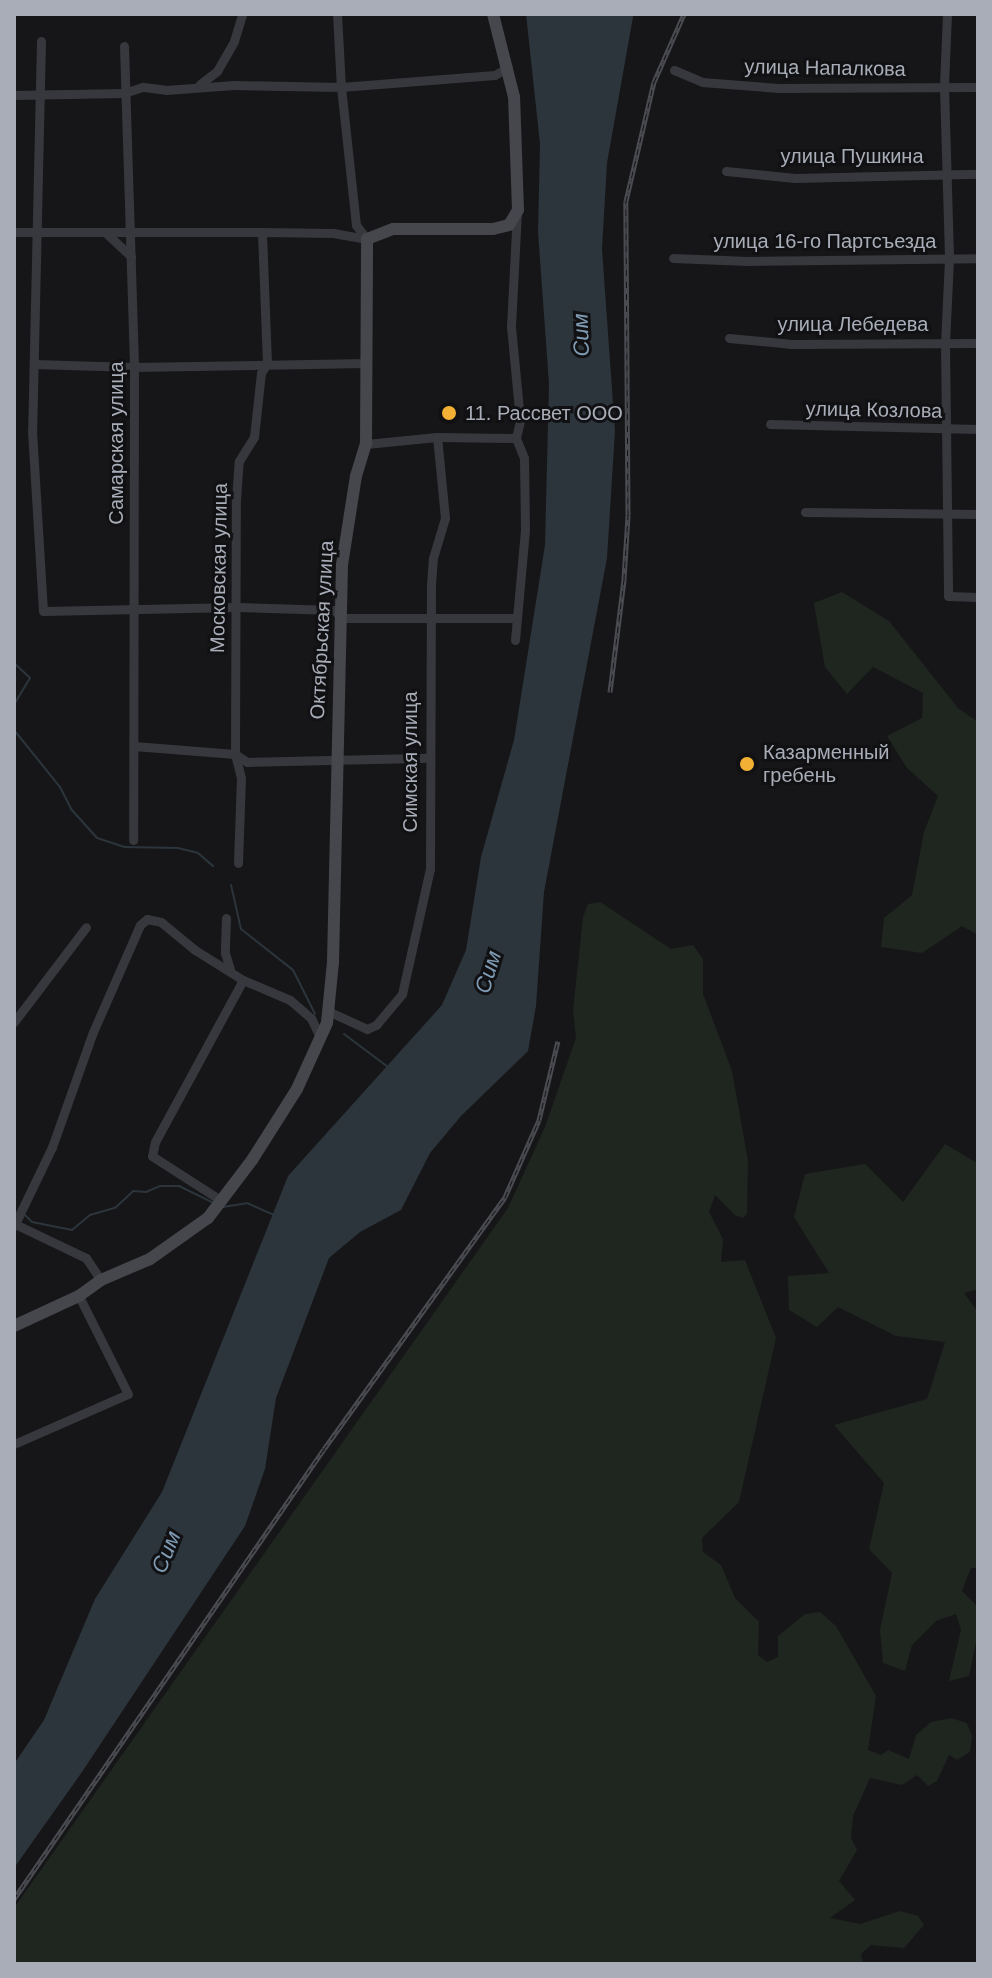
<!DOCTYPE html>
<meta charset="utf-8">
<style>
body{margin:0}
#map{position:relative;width:992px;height:1978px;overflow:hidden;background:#161618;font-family:Arial,sans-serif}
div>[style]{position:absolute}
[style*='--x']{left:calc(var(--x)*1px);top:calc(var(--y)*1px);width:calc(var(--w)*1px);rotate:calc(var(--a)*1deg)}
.green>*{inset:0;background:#1e261f}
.water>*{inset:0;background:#2c353c}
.stream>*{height:2px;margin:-1px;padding:0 1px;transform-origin:1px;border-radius:1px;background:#2c353c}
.minor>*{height:9px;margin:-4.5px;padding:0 4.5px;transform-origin:4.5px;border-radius:4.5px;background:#37383d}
.secondary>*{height:12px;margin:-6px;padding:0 6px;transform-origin:6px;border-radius:6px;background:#45474d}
.rail>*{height:5px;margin-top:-2.5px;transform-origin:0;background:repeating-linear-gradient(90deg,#111113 0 6px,#4a4c52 0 12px);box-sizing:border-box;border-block:2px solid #4a4c52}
.dots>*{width:22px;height:22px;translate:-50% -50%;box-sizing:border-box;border:4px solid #111113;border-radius:50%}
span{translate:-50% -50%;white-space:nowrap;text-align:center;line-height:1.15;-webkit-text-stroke:6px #111113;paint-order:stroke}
.street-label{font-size:20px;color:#a8adb8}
.poi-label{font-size:20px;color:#a8adb8}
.left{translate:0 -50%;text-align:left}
.water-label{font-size:22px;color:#7f9bb3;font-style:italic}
.frame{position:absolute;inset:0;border:16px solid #a8adb8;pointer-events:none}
</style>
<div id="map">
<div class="green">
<div style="clip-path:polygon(842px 592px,889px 621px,958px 708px,978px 722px,978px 935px,962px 926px,922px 953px,881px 947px,884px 918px,912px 895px,924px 832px,938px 796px,907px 768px,887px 736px,922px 718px,923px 693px,873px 667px,847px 694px,825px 667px,814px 603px)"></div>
<div style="clip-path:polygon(600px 902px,671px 949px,693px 945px,703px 959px,703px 994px,732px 1071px,748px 1161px,747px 1214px,743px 1218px,735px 1215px,715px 1195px,709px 1212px,723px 1239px,721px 1262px,745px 1260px,776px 1338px,739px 1502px,702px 1538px,703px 1552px,721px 1565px,735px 1598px,759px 1622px,758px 1655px,767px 1662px,778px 1657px,778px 1636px,805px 1614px,820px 1612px,836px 1626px,876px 1696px,868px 1750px,881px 1755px,888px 1750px,909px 1759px,916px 1735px,931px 1722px,951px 1718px,967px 1723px,972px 1736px,970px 1752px,957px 1760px,949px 1755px,937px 1781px,928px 1786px,917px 1775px,902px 1785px,870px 1778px,853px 1816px,851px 1838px,857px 1850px,839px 1881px,855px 1900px,830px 1918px,860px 1924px,900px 1911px,918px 1916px,924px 1925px,904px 1948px,871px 1945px,861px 1954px,863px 1964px,14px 1964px,14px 1908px,508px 1208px,545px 1127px,576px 1038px,573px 1010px,583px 917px,588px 904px)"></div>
<div style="clip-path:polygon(945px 1144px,977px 1163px,978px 1169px,978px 1289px,964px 1293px,978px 1312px,978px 1568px,971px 1568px,962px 1591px,978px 1607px,978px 1632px,969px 1676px,949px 1681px,961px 1630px,956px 1614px,936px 1621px,912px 1645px,905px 1671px,883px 1663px,880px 1630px,892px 1573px,869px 1549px,884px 1483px,834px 1425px,927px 1399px,945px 1342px,896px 1336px,838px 1307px,817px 1327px,789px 1310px,788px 1276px,829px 1273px,794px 1217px,805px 1174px,865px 1164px,903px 1202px)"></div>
</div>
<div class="water">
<div style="clip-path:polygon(526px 14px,633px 14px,633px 17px,607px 163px,602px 249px,615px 431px,607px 558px,544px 892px,536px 1006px,528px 1051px,461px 1116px,430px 1153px,401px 1210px,360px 1232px,329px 1258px,276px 1398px,265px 1469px,245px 1526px,82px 1772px,14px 1868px,14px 1764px,44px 1720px,95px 1599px,162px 1492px,288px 1176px,442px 1005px,466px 950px,481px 857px,514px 740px,545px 545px,549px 384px,538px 232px,540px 144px)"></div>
</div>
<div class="stream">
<div style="--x:14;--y:663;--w:22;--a:43"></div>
<div style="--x:30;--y:678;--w:31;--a:121"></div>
<div style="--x:14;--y:730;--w:73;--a:51.1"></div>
<div style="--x:60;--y:787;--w:25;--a:63"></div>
<div style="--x:71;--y:809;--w:39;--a:48"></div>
<div style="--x:97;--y:838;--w:29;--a:18"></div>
<div style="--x:125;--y:847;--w:53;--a:1.1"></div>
<div style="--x:178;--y:848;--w:21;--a:14"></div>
<div style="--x:198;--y:853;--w:20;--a:41"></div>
<div style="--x:231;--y:885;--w:45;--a:77.2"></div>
<div style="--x:241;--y:929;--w:66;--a:38.3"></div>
<div style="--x:293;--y:970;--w:49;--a:63.4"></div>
<div style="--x:344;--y:1034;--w:55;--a:36.9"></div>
<div style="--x:223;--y:1207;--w:24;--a:-9"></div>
<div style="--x:247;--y:1203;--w:30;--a:24"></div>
<div style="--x:24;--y:1214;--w:11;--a:45"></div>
<div style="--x:32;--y:1222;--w:41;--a:11.3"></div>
<div style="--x:72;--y:1230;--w:23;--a:-40"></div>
<div style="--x:90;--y:1215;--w:26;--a:-16"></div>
<div style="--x:115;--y:1208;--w:25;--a:-43"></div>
<div style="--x:133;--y:1191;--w:13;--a:4"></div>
<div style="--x:146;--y:1192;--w:15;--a:-23"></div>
<div style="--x:160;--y:1186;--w:19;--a:0"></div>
<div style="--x:179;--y:1186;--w:39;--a:26"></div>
</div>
<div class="minor">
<div style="--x:337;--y:14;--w:73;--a:86.9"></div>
<div style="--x:341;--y:87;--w:139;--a:83.8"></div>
<div style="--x:356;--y:225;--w:18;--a:52"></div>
<div style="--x:947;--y:14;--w:73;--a:92.4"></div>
<div style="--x:944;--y:87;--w:172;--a:88.3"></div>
<div style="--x:949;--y:259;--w:84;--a:92.7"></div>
<div style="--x:945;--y:343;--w:253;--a:89.3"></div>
<div style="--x:948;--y:596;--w:30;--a:2"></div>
<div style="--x:41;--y:41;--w:390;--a:91.3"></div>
<div style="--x:32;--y:431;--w:180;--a:86.5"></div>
<div style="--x:43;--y:611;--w:194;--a:-1.2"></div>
<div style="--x:237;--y:607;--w:97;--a:1.8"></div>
<div style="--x:334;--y:610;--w:11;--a:45"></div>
<div style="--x:342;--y:618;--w:174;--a:0"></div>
<div style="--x:124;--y:46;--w:321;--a:88.2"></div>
<div style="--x:134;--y:367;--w:473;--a:90.1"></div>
<div style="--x:674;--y:70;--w:30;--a:23"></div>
<div style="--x:702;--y:82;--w:77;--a:4.5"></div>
<div style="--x:779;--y:88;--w:199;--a:-0.3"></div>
<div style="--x:200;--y:84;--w:21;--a:-37"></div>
<div style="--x:217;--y:71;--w:34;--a:-60"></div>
<div style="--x:234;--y:41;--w:28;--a:-73"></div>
<div style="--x:14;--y:95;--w:110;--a:-1"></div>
<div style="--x:124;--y:93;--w:20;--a:-18"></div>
<div style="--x:143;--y:87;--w:23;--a:7"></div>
<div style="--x:166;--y:90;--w:68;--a:-4.2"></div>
<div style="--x:234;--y:85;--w:107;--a:1.1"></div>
<div style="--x:341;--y:87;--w:154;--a:-4.5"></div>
<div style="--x:495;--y:75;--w:15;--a:-32"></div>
<div style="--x:726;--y:171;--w:69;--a:5.8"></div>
<div style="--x:795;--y:178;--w:183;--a:-1.3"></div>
<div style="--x:14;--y:232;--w:248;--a:0"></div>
<div style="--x:262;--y:232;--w:71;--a:0.8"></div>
<div style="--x:333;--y:233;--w:35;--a:10"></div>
<div style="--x:107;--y:234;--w:33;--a:43"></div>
<div style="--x:673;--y:258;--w:75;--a:2.3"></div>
<div style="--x:748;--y:261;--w:230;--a:-0.7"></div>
<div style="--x:729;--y:338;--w:63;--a:5.4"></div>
<div style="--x:792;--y:344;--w:186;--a:-0.3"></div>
<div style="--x:34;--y:364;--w:100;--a:1.7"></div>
<div style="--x:134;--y:367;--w:233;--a:-1"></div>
<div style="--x:770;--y:424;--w:208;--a:1.4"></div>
<div style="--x:366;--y:444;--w:71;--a:-5.6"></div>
<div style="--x:437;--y:437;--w:79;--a:0.7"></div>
<div style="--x:805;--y:512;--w:173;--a:0.7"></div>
<div style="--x:515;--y:640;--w:110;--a:-84.8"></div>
<div style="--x:525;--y:530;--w:72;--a:-90.8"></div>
<div style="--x:524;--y:458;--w:22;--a:-112"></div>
<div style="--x:516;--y:438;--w:18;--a:-77"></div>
<div style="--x:520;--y:420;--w:94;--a:-95.5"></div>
<div style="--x:511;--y:326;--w:113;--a:-87"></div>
<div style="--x:134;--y:746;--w:101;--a:4.5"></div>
<div style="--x:235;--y:754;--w:14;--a:34"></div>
<div style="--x:247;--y:762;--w:182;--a:-1.3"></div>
<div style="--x:238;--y:863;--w:85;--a:-88"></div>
<div style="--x:241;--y:778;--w:25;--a:-104"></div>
<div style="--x:235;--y:754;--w:254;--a:-89.8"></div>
<div style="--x:236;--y:500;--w:39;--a:-86"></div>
<div style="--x:239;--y:461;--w:28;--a:-58"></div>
<div style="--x:254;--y:437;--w:64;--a:-83.8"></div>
<div style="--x:261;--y:373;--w:12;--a:-59"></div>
<div style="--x:267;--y:363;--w:131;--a:-92.2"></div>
<div style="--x:226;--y:918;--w:35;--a:92"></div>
<div style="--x:225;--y:953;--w:17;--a:73"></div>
<div style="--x:330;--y:1012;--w:41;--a:24.7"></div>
<div style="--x:367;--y:1029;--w:10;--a:-24"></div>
<div style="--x:376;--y:1025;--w:40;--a:-50"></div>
<div style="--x:402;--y:994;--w:128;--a:-77.4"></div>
<div style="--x:430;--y:869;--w:284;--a:-89.8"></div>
<div style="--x:431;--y:585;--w:27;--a:-86"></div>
<div style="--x:433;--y:558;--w:42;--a:-73.3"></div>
<div style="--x:445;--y:518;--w:81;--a:-95.6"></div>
<div style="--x:14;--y:1022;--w:119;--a:-52.8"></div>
<div style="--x:222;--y:1201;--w:83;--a:-147.3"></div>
<div style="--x:152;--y:1156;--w:14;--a:-78"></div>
<div style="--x:155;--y:1142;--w:184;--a:-61.5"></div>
<div style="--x:15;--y:1224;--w:79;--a:25.6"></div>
<div style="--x:86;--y:1258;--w:27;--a:56"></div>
<div style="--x:14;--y:1226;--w:88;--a:-64.3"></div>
<div style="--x:52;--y:1147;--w:122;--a:-70.4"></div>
<div style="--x:93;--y:1032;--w:117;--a:-66.3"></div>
<div style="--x:140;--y:925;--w:9;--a:-41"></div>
<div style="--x:147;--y:919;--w:14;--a:12"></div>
<div style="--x:161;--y:922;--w:44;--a:39.5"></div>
<div style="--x:195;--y:950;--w:57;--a:32"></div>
<div style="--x:243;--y:980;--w:51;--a:23.1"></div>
<div style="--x:290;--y:1000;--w:28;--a:41"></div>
<div style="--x:311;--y:1018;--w:21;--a:65"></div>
<div style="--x:14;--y:1444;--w:124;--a:-23.7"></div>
<div style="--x:128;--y:1394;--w:110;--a:-116.6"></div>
</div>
<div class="secondary">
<div style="--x:14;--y:1326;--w:72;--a:-24.8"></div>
<div style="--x:79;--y:1296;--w:27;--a:-36"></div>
<div style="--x:101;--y:1280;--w:53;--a:-23.2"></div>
<div style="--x:150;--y:1259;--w:71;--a:-35.3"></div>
<div style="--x:208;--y:1218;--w:73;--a:-52.8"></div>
<div style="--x:252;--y:1160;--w:84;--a:-57.6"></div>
<div style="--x:297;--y:1089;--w:72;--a:-65.6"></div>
<div style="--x:327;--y:1023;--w:61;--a:-84.4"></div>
<div style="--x:333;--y:962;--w:397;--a:-88.7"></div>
<div style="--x:342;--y:565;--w:90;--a:-81.1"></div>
<div style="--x:356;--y:476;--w:34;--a:-73"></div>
<div style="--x:366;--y:444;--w:205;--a:-89.7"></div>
<div style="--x:367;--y:239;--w:28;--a:-21"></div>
<div style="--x:393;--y:229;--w:100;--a:0"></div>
<div style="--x:493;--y:229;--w:16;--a:-14"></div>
<div style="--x:509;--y:225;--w:17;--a:-59"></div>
<div style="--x:518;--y:210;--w:113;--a:-92"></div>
<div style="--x:514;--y:97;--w:86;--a:-104.2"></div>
</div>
<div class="rail">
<div style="--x:610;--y:692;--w:114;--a:-82.9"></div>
<div style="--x:624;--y:579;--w:64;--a:-86.4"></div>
<div style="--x:628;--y:515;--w:314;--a:-90.4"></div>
<div style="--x:626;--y:201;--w:122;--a:-76.8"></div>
<div style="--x:654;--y:82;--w:74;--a:-66.2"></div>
<div style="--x:14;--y:1899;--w:546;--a:-55.44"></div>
<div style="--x:324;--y:1449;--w:310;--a:-54.3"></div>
<div style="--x:505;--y:1197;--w:84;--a:-66.2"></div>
<div style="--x:539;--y:1120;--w:81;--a:-76.5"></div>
</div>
<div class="dots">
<div style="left:449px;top:413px;background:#f2b134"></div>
<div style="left:747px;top:764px;background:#f2b134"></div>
</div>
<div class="street-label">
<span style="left:825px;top:68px;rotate:1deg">улица Напалкова</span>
<span style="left:852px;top:156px">улица Пушкина</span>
<span style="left:825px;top:241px">улица 16-го Партсъезда</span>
<span style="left:853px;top:324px">улица Лебедева</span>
<span style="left:874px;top:410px;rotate:1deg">улица Козлова</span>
<span style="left:116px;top:443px;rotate:-90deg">Самарская улица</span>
<span style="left:219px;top:568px;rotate:-89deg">Московская улица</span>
<span style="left:322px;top:630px;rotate:-87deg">Октябрьская улица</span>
<span style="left:410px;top:762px;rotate:-90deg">Симская улица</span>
</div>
<div class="poi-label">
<span class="left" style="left:465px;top:413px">11. Рассвет ООО</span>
<span class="left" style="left:763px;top:764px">Казарменный<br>гребень</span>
</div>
<div class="water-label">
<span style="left:581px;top:335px;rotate:-92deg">Сим</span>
<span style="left:488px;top:972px;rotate:-73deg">Сим</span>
<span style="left:166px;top:1552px;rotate:-68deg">Сим</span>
</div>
<div class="frame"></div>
</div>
